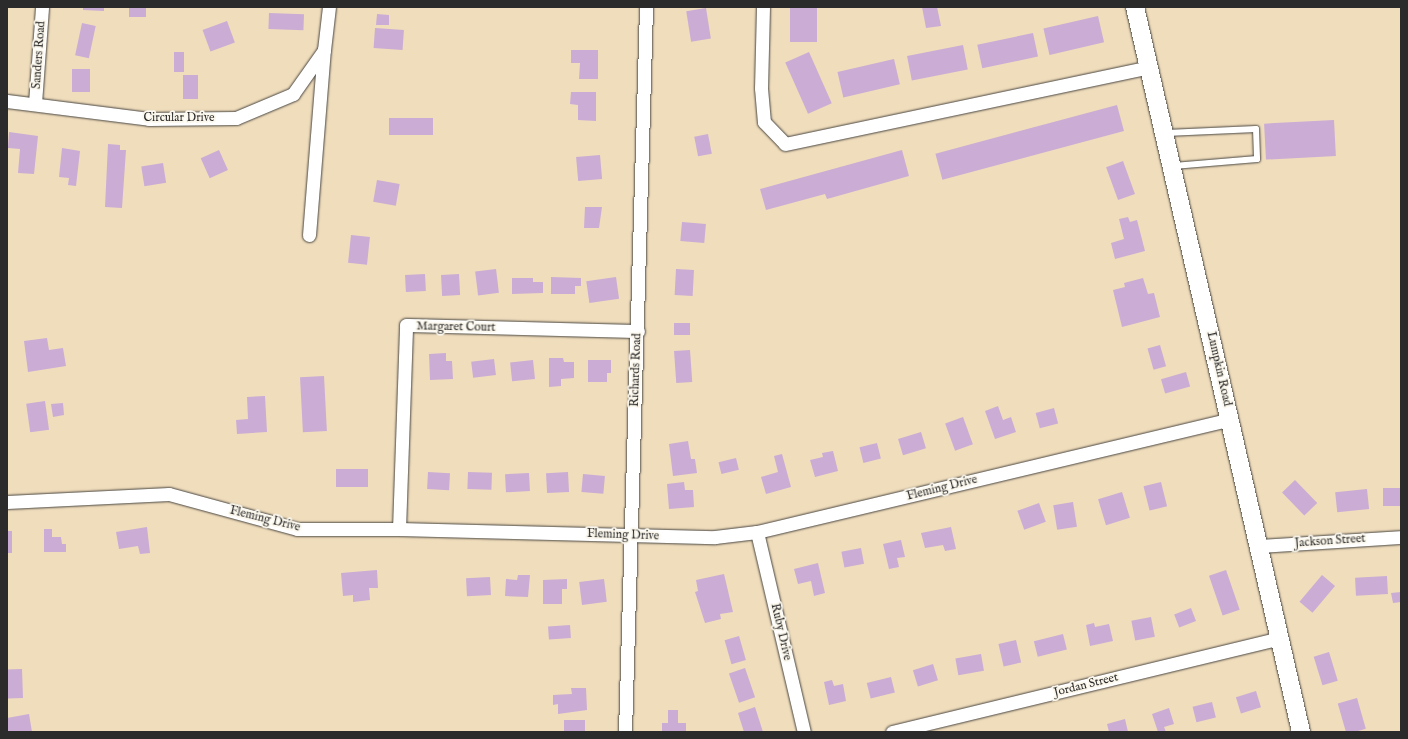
<!DOCTYPE html>
<style>
body{margin:0}
#map{position:relative;width:1408px;height:739px;overflow:hidden;background:#f0ddbc;font-family:"IM FELL English",serif}
div>[style]{position:absolute}
[style*='--x']{left:calc(var(--x)*1px);top:calc(var(--y)*1px);width:calc(var(--w)*1px);rotate:calc(var(--a)*1deg)}
.building>*{inset:0;background:#cbacd5;transform-origin:0 0}
.roads{filter:drop-shadow(0 0 1px #494641) drop-shadow(0 0 1px #494641)}
.service>*{height:6px;margin:-3px;padding:0 3px;transform-origin:3px;border-radius:3px;background:#fff}
.minor>*{height:13px;margin:-6.5px;padding:0 6.5px;transform-origin:6.5px;border-radius:6.5px;background:#fff}
.secondary>*{height:18px;margin:-9px;padding:0 9px;transform-origin:9px;border-radius:9px;background:#fff}
span{translate:-50% -50%;white-space:nowrap;text-align:center;line-height:1.15;-webkit-text-stroke:3.5px #fbf7ec;paint-order:stroke}
.street-label{font-size:12px;color:#2b2b2b}
.frame{position:absolute;inset:0;border:8px solid #2b2b2b;pointer-events:none}
</style>
<div id="map">
<div class="building">
<div style="clip-path:polygon(83px 7px,104px 7px,104px 11px,83px 10px)"></div>
<div style="left:129px;top:7px;width:17px;height:10px"></div>
<div style="left:790px;top:7px;width:27px;height:35px"></div>
<div style="clip-path:polygon(922px 7px,937px 7px,941px 26px,926px 28px)"></div>
<div style="left:706px;top:8px;width:31px;height:20px;rotate:81deg"></div>
<div style="left:269px;top:13px;width:35px;height:16px;rotate:2deg"></div>
<div style="clip-path:polygon(377px 14px,389px 15px,389px 25px,376px 25px)"></div>
<div style="left:1098px;top:16px;width:27px;height:56px;rotate:77deg"></div>
<div style="left:227px;top:21px;width:23px;height:26px;rotate:70deg"></div>
<div style="left:82px;top:23px;width:14px;height:33px;rotate:12deg"></div>
<div style="left:375px;top:28px;width:29px;height:20px;rotate:4deg"></div>
<div style="left:1033px;top:33px;width:24px;height:57px;rotate:78deg"></div>
<div style="left:963px;top:45px;width:25px;height:57px;rotate:79deg"></div>
<div style="clip-path:polygon(571px 50px,598px 50px,598px 79px,579px 79px,580px 63px,571px 63px)"></div>
<div style="left:174px;top:52px;width:10px;height:20px"></div>
<div style="left:809px;top:52px;width:56px;height:26px;rotate:66deg"></div>
<div style="left:894px;top:59px;width:26px;height:58px;rotate:77deg"></div>
<div style="left:72px;top:69px;width:18px;height:23px"></div>
<div style="left:183px;top:75px;width:15px;height:24px"></div>
<div style="clip-path:polygon(571px 92px,596px 92px,596px 121px,578px 120px,578px 105px,570px 104px)"></div>
<div style="left:1117px;top:105px;width:27px;height:188px;rotate:75deg"></div>
<div style="left:433px;top:118px;width:17px;height:44px;rotate:90deg"></div>
<div style="left:1334px;top:120px;width:36px;height:70px;rotate:87deg"></div>
<div style="clip-path:polygon(9px 132px,38px 136px,34px 174px,18px 173px,20px 149px,8px 148px)"></div>
<div style="left:708px;top:134px;width:20px;height:14px;rotate:79deg"></div>
<div style="clip-path:polygon(108px 144px,120px 145px,120px 150px,126px 150px,122px 208px,105px 207px)"></div>
<div style="clip-path:polygon(62px 148px,80px 151px,76px 186px,68px 185px,69px 178px,59px 177px)"></div>
<div style="left:219px;top:150px;width:22px;height:20px;rotate:66deg"></div>
<div style="clip-path:polygon(902px 150px,909px 176px,827px 199px,825px 194px,766px 210px,760px 189px)"></div>
<div style="left:600px;top:155px;width:24px;height:24px;rotate:85deg"></div>
<div style="left:1123px;top:161px;width:35px;height:18px;rotate:70deg"></div>
<div style="left:163px;top:163px;width:20px;height:22px;rotate:81deg"></div>
<div style="left:377px;top:180px;width:23px;height:22px;rotate:10deg"></div>
<div style="clip-path:polygon(585px 207px,602px 207px,599px 228px,584px 228px)"></div>
<div style="clip-path:polygon(1128px 217px,1130px 222px,1137px 220px,1145px 251px,1115px 259px,1111px 243px,1124px 239px,1119px 219px)"></div>
<div style="left:682px;top:222px;width:24px;height:19px;rotate:5deg"></div>
<div style="left:351px;top:235px;width:19px;height:28px;rotate:6deg"></div>
<div style="left:496px;top:269px;width:24px;height:21px;rotate:83deg"></div>
<div style="left:676px;top:269px;width:18px;height:26px;rotate:3deg"></div>
<div style="left:425px;top:274px;width:17px;height:20px;rotate:87deg"></div>
<div style="left:459px;top:274px;width:21px;height:18px;rotate:87deg"></div>
<div style="clip-path:polygon(551px 277px,581px 278px,581px 286px,575px 286px,575px 294px,551px 294px)"></div>
<div style="left:616px;top:277px;width:22px;height:30px;rotate:82deg"></div>
<div style="clip-path:polygon(512px 278px,533px 278px,533px 282px,543px 282px,543px 293px,512px 294px)"></div>
<div style="clip-path:polygon(1143px 278px,1148px 294px,1154px 293px,1160px 317px,1122px 327px,1113px 290px,1125px 287px,1124px 283px)"></div>
<div style="left:690px;top:323px;width:12px;height:16px;rotate:90deg"></div>
<div style="clip-path:polygon(47px 338px,49px 350px,63px 348px,66px 366px,28px 372px,24px 341px)"></div>
<div style="left:1160px;top:345px;width:22px;height:13px;rotate:74deg"></div>
<div style="left:690px;top:350px;width:32px;height:16px;rotate:86deg"></div>
<div style="clip-path:polygon(446px 353px,446px 361px,452px 361px,453px 379px,430px 380px,429px 354px)"></div>
<div style="clip-path:polygon(549px 358px,563px 358px,564px 362px,574px 362px,574px 378px,561px 379px,561px 386px,549px 387px)"></div>
<div style="left:494px;top:359px;width:16px;height:23px;rotate:83deg"></div>
<div style="left:533px;top:360px;width:19px;height:23px;rotate:84deg"></div>
<div style="clip-path:polygon(588px 360px,611px 360px,611px 373px,607px 373px,607px 382px,588px 382px)"></div>
<div style="left:1186px;top:372px;width:15px;height:26px;rotate:74deg"></div>
<div style="left:324px;top:376px;width:55px;height:24px;rotate:87deg"></div>
<div style="clip-path:polygon(265px 396px,267px 432px,237px 434px,236px 420px,248px 419px,247px 397px)"></div>
<div style="left:45px;top:401px;width:29px;height:19px;rotate:82deg"></div>
<div style="clip-path:polygon(63px 403px,64px 415px,53px 417px,51px 404px)"></div>
<div style="clip-path:polygon(998px 406px,1003px 420px,1011px 417px,1016px 432px,995px 439px,985px 411px)"></div>
<div style="left:1054px;top:408px;width:16px;height:19px;rotate:75deg"></div>
<div style="left:963px;top:417px;width:29px;height:19px;rotate:70deg"></div>
<div style="left:921px;top:432px;width:17px;height:24px;rotate:73deg"></div>
<div style="clip-path:polygon(688px 441px,691px 459px,695px 459px,697px 473px,673px 476px,669px 444px)"></div>
<div style="left:877px;top:443px;width:16px;height:18px;rotate:76deg"></div>
<div style="clip-path:polygon(833px 451px,838px 471px,815px 477px,810px 460px,823px 457px,822px 453px)"></div>
<div style="clip-path:polygon(782px 454px,791px 487px,766px 494px,761px 477px,778px 472px,774px 456px)"></div>
<div style="left:736px;top:458px;width:12px;height:18px;rotate:76deg"></div>
<div style="left:336px;top:469px;width:32px;height:18px"></div>
<div style="left:428px;top:472px;width:22px;height:17px;rotate:3deg"></div>
<div style="left:468px;top:472px;width:24px;height:17px;rotate:2deg"></div>
<div style="left:568px;top:472px;width:20px;height:22px;rotate:87deg"></div>
<div style="left:529px;top:473px;width:18px;height:24px;rotate:87deg"></div>
<div style="left:583px;top:474px;width:22px;height:18px;rotate:5deg"></div>
<div style="left:1295px;top:480px;width:32px;height:18px;rotate:46deg"></div>
<div style="clip-path:polygon(684px 482px,685px 490px,693px 490px,694px 507px,669px 509px,667px 484px)"></div>
<div style="left:1161px;top:482px;width:25px;height:18px;rotate:76deg"></div>
<div style="left:1383px;top:488px;width:18px;height:18px"></div>
<div style="left:1367px;top:489px;width:20px;height:32px;rotate:84deg"></div>
<div style="left:1122px;top:492px;width:27px;height:25px;rotate:73deg"></div>
<div style="left:1073px;top:502px;width:25px;height:20px;rotate:81deg"></div>
<div style="left:1039px;top:503px;width:20px;height:23px;rotate:70deg"></div>
<div style="clip-path:polygon(147px 527px,150px 553px,140px 554px,138px 546px,119px 549px,116px 532px)"></div>
<div style="clip-path:polygon(951px 527px,956px 549px,945px 551px,943px 545px,925px 548px,921px 533px)"></div>
<div style="clip-path:polygon(44px 529px,52px 529px,52px 537px,61px 537px,62px 544px,66px 544px,66px 552px,44px 552px)"></div>
<div style="left:7px;top:531px;width:5px;height:22px"></div>
<div style="clip-path:polygon(901px 540px,905px 557px,897px 558px,899px 567px,889px 569px,883px 544px)"></div>
<div style="left:861px;top:548px;width:16px;height:20px;rotate:79deg"></div>
<div style="clip-path:polygon(818px 563px,825px 593px,814px 596px,811px 581px,798px 584px,794px 569px)"></div>
<div style="clip-path:polygon(377px 570px,378px 588px,369px 588px,370px 600px,353px 602px,353px 595px,343px 596px,341px 573px)"></div>
<div style="left:1226px;top:570px;width:42px;height:18px;rotate:71deg"></div>
<div style="clip-path:polygon(724px 574px,733px 612px,720px 614px,721px 619px,705px 623px,695px 592px,698px 591px,696px 580px)"></div>
<div style="clip-path:polygon(518px 575px,530px 575px,528px 597px,505px 596px,506px 579px,517px 580px)"></div>
<div style="left:1322px;top:575px;width:17px;height:35px;rotate:40deg"></div>
<div style="left:1387px;top:576px;width:18px;height:32px;rotate:87deg"></div>
<div style="left:490px;top:577px;width:18px;height:24px;rotate:87deg"></div>
<div style="clip-path:polygon(567px 579px,567px 589px,562px 589px,562px 604px,543px 604px,543px 580px)"></div>
<div style="left:604px;top:579px;width:23px;height:25px;rotate:83deg"></div>
<div style="clip-path:polygon(1401px 592px,1401px 602px,1393px 603px,1391px 593px)"></div>
<div style="left:1191px;top:608px;width:14px;height:18px;rotate:69deg"></div>
<div style="left:1151px;top:617px;width:20px;height:20px;rotate:79deg"></div>
<div style="clip-path:polygon(1094px 623px,1095px 627px,1109px 624px,1113px 641px,1090px 646px,1086px 625px)"></div>
<div style="left:570px;top:625px;width:13px;height:22px;rotate:86deg"></div>
<div style="left:1063px;top:634px;width:16px;height:30px;rotate:76deg"></div>
<div style="left:739px;top:636px;width:25px;height:15px;rotate:74deg"></div>
<div style="left:1016px;top:640px;width:23px;height:18px;rotate:77deg"></div>
<div style="left:1329px;top:652px;width:30px;height:16px;rotate:73deg"></div>
<div style="left:981px;top:654px;width:17px;height:26px;rotate:80deg"></div>
<div style="left:933px;top:664px;width:17px;height:21px;rotate:73deg"></div>
<div style="left:745px;top:668px;width:31px;height:17px;rotate:71deg"></div>
<div style="left:22px;top:669px;width:29px;height:15px;rotate:88deg"></div>
<div style="left:891px;top:677px;width:16px;height:25px;rotate:76deg"></div>
<div style="clip-path:polygon(832px 680px,834px 686px,843px 684px,846px 701px,829px 705px,824px 682px)"></div>
<div style="clip-path:polygon(571px 688px,586px 688px,587px 710px,558px 714px,558px 704px,553px 705px,553px 695px,572px 694px)"></div>
<div style="left:1256px;top:691px;width:17px;height:21px;rotate:73deg"></div>
<div style="left:1357px;top:698px;width:32px;height:20px;rotate:74deg"></div>
<div style="left:1212px;top:702px;width:16px;height:20px;rotate:76deg"></div>
<div style="clip-path:polygon(755px 707px,763px 732px,744px 732px,738px 713px)"></div>
<div style="clip-path:polygon(1169px 708px,1174px 724px,1164px 727px,1166px 732px,1158px 732px,1152px 714px)"></div>
<div style="clip-path:polygon(668px 710px,678px 710px,678px 723px,686px 723px,686px 732px,662px 732px,662px 723px,668px 723px)"></div>
<div style="clip-path:polygon(29px 714px,32px 732px,7px 732px,7px 718px)"></div>
<div style="clip-path:polygon(1125px 719px,1128px 732px,1109px 732px,1107px 724px)"></div>
<div style="left:564px;top:720px;width:21px;height:12px"></div>
</div>
<div class="roads">
<div class="service">
<div style="--x:1166;--y:133;--w:90;--a:-2.5"></div>
<div style="--x:1256;--y:129;--w:30;--a:88"></div>
<div style="--x:1257;--y:159;--w:84;--a:175.2"></div>
</div>
<div class="minor">
<div style="--x:763;--y:7;--w:81;--a:91.4"></div>
<div style="--x:761;--y:88;--w:34;--a:85"></div>
<div style="--x:764;--y:122;--w:30;--a:46"></div>
<div style="--x:785;--y:144;--w:372;--a:-11.9"></div>
<div style="--x:7;--y:101;--w:143;--a:7.2"></div>
<div style="--x:149;--y:119;--w:87;--a:-0.7"></div>
<div style="--x:236;--y:118;--w:62;--a:-22.8"></div>
<div style="--x:293;--y:94;--w:54;--a:-54.8"></div>
<div style="--x:324;--y:50;--w:43;--a:-83.4"></div>
<div style="--x:35;--y:103;--w:96;--a:-85.8"></div>
<div style="--x:309;--y:235;--w:186;--a:-85.4"></div>
<div style="--x:7;--y:502;--w:162;--a:-2.8"></div>
<div style="--x:169;--y:494;--w:133;--a:15.3"></div>
<div style="--x:297;--y:529;--w:102;--a:0"></div>
<div style="--x:399;--y:529;--w:316;--a:1.5"></div>
<div style="--x:715;--y:537;--w:42;--a:-6.8"></div>
<div style="--x:757;--y:532;--w:486;--a:-13.4"></div>
<div style="--x:399;--y:529;--w:204;--a:-88"></div>
<div style="--x:406;--y:325;--w:232;--a:1.5"></div>
<div style="--x:757;--y:532;--w:205;--a:76.8"></div>
<div style="--x:1258;--y:546;--w:143;--a:-3.6"></div>
<div style="--x:625;--y:732;--w:725;--a:-88.34"></div>
<div style="--x:892;--y:732;--w:399;--a:-13.6"></div>
</div>
<div class="secondary">
<div style="--x:1135;--y:7;--w:744;--a:77.1"></div>
</div>
</div>
<div class="street-label">
<span style="left:39px;top:55px;rotate:-86deg">Sanders Road</span>
<span style="left:179px;top:118px">Circular Drive</span>
<span style="left:456px;top:327px;rotate:1deg">Margaret Court</span>
<span style="left:1219px;top:369px;rotate:77deg">Lumpkin Road</span>
<span style="left:636px;top:370px;rotate:-88deg">Richards Road</span>
<span style="left:942px;top:488px;rotate:-14deg">Fleming Drive</span>
<span style="left:265px;top:519px;rotate:14deg">Fleming Drive</span>
<span style="left:623px;top:535px;rotate:2deg">Fleming Drive</span>
<span style="left:1330px;top:541px;rotate:-4deg">Jackson Street</span>
<span style="left:781px;top:632px;rotate:77deg">Ruby Drive</span>
<span style="left:1086px;top:685px;rotate:-14deg">Jordan Street</span>
</div>
<div class="frame"></div>
</div>
